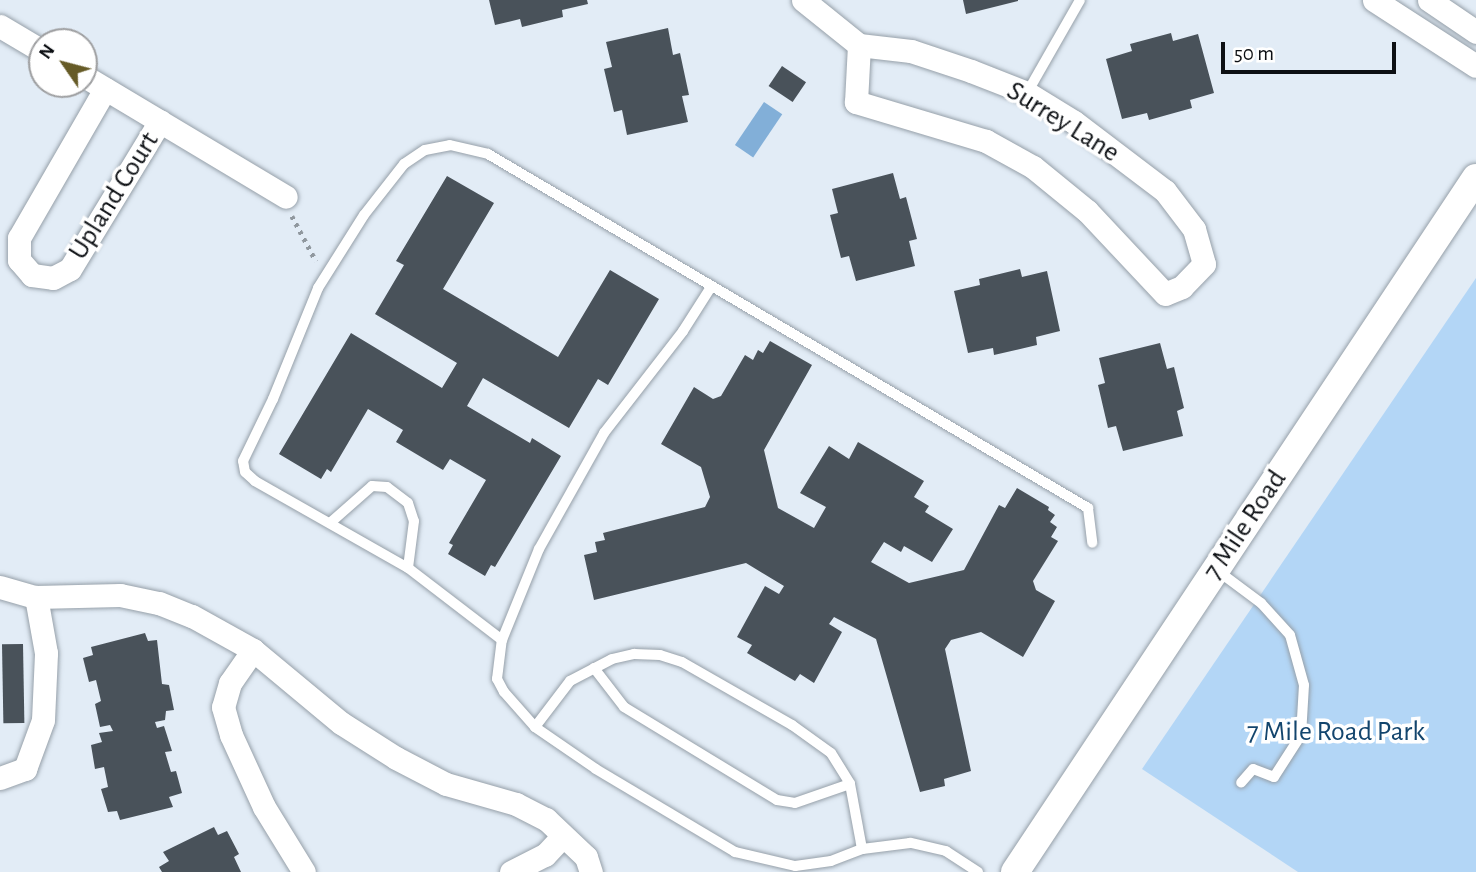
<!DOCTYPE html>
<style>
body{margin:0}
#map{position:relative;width:1476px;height:872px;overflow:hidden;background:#e2ecf6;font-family:"Alegreya Sans",sans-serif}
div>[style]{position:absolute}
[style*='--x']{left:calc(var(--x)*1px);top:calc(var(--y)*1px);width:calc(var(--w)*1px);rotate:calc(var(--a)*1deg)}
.green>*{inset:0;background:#b3d6f6}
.water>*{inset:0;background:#82afd8;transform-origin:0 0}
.building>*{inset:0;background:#49525a;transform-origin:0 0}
.path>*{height:4.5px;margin-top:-2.25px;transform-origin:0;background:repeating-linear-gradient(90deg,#90989f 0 3.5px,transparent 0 8.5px)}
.roads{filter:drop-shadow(0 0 2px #96a0a9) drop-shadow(0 0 2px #96a0a9)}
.service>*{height:10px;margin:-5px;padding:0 5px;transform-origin:5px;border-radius:5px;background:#fff}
.minor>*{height:23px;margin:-11.5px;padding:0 11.5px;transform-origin:11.5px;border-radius:11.5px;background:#fff}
.tertiary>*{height:28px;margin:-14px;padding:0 14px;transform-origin:14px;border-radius:14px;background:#fff}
span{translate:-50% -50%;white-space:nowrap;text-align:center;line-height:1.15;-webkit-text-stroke:7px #fff;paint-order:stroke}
.street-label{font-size:28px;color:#0d1014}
.park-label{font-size:28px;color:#13456d}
.north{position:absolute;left:28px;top:28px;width:70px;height:70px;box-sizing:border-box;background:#fff;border:2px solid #9e9fa1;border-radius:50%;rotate:305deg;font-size:19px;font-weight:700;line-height:28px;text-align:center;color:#0d1014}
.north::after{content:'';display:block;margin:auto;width:24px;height:32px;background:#665b27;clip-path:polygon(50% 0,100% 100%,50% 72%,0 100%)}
.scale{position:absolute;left:1221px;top:42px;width:175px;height:32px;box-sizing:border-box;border:4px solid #0d1014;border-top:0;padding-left:9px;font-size:21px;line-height:24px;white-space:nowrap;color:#0d1014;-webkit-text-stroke:5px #fff;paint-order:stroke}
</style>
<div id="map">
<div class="green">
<div style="clip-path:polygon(1476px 278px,1476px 872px,1298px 872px,1142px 769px)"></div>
</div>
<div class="water">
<div style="left:764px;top:102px;width:22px;height:52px;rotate:34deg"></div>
</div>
<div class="building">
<div style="clip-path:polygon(489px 0,587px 0,588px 4px,562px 10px,563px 17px,522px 27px,520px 19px,495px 25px)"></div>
<div style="clip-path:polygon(963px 0,1018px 0,1018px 1px,966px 14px)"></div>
<div style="clip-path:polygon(668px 28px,673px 55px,680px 53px,689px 95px,682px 96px,688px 122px,627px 135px,622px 110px,614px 112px,604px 69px,612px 67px,606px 42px)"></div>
<div style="clip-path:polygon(1171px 33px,1173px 41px,1198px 34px,1214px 93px,1190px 100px,1192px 108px,1149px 120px,1147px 113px,1122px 119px,1106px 59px,1132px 51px,1130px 44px)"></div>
<div style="left:782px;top:66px;width:29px;height:24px;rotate:34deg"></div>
<div style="clip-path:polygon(893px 173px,900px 199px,906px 197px,917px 239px,909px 241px,915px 266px,856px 281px,849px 256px,841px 258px,830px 215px,838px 213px,832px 189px)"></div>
<div style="clip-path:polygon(447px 176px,494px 203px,443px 289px,558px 357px,610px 270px,659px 299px,608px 385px,598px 379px,569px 428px,483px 378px,467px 406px,530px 443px,532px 438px,561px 456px,495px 567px,491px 565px,485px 576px,448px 554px,453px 545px,449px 543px,486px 480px,450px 459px,443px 470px,396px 442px,403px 430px,368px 409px,331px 472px,327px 469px,321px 479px,279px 454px,351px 333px,442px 388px,457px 363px,375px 314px,404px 265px,396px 261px)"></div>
<div style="clip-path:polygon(1020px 269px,1022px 277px,1047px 271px,1060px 331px,1036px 337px,1037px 345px,994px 355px,993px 348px,968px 353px,954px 291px,980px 285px,979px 279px)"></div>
<div style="clip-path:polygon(770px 341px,812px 365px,764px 450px,778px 508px,814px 528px,826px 507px,800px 493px,829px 446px,849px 459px,858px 442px,924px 481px,914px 497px,929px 506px,925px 512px,953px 529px,932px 562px,904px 546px,901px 552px,884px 542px,871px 562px,909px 583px,964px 570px,999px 505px,1005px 508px,1017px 488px,1049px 507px,1048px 510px,1055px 515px,1050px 522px,1057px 527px,1051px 537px,1058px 541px,1033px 581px,1036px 590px,1055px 601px,1023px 657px,981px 632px,951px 640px,945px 649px,971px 771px,944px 779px,945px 786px,920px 792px,876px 639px,834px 617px,829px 624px,842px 632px,814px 683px,800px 674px,795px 681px,747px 653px,752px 645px,737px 637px,765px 586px,779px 594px,784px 586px,746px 563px,594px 600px,584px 555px,597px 552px,595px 542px,605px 540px,603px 533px,705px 507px,710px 497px,701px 467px,661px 444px,694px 387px,713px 399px,721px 396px,745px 355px,753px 360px,758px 350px,763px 353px)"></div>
<div style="clip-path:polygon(1160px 343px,1167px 369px,1174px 367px,1184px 408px,1177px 411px,1183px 436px,1123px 451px,1116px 426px,1108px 428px,1098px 385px,1105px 383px,1099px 358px)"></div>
<div style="clip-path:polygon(145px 633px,148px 641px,157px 640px,162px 684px,169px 685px,174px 710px,166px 711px,165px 720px,155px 722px,157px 728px,164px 726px,172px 751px,165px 752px,171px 772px,176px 771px,182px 793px,169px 797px,173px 807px,120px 820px,117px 811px,108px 812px,101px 789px,108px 787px,104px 767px,95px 769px,91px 745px,102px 742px,99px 733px,113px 731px,110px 725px,100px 727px,95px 704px,101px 701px,96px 680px,89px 682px,83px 658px,93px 655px,91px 647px)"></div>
<div style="left:23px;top:644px;width:79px;height:21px;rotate:89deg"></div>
<div style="clip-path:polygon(214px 827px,218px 835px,227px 831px,239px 854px,234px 857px,241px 872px,162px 872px,159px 867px,169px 861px,163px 852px)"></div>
</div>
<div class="path">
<div style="--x:292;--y:216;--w:51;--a:61.9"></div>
</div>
<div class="roads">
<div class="service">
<div style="--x:1027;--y:93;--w:107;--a:-60.3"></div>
<div style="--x:330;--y:523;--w:56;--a:-41.4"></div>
<div style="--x:372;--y:486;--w:15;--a:4"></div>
<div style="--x:387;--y:487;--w:26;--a:37"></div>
<div style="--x:408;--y:503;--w:19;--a:72"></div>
<div style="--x:414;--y:521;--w:47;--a:97.3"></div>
<div style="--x:1218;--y:571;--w:54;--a:36.7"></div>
<div style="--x:1261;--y:603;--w:43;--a:47.8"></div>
<div style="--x:1290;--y:635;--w:52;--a:74.4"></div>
<div style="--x:1304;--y:685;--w:50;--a:93.4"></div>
<div style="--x:1301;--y:735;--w:50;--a:122.7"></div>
<div style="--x:1274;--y:777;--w:22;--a:-159"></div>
<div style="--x:1253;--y:769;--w:18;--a:131"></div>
<div style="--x:502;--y:640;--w:98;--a:-67.9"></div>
<div style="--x:539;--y:549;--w:133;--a:-60.7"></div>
<div style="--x:604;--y:433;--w:129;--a:-52.2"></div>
<div style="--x:683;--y:331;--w:52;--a:-57.5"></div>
<div style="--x:594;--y:668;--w:49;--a:52.4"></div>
<div style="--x:624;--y:707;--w:179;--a:31.3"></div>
<div style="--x:777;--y:800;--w:18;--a:9"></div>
<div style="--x:795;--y:803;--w:58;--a:-19.1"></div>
<div style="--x:535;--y:727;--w:58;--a:-52.7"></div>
<div style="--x:570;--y:681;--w:47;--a:-27.6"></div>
<div style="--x:612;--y:659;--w:23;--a:-13"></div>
<div style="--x:634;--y:654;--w:26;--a:2"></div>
<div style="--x:660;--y:655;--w:23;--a:18"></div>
<div style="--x:682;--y:662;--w:127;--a:29.8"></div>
<div style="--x:792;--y:725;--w:48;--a:35.7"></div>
<div style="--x:831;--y:753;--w:36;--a:58"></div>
<div style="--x:850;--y:784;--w:66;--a:79.5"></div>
<div style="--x:978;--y:872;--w:38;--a:-147"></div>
<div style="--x:946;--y:851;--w:37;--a:-167"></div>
<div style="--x:910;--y:843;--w:48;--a:172.9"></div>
<div style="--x:862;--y:849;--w:33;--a:159"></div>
<div style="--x:831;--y:861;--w:36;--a:172"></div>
<div style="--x:795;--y:866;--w:62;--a:-166.9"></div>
<div style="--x:735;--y:852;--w:162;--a:-149.2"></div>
<div style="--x:596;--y:769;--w:74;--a:-145.5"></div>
<div style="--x:535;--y:727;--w:47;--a:-131.5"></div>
<div style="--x:504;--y:692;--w:15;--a:-118"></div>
<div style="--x:497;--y:679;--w:39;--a:-83"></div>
<div style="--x:502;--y:640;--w:118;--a:-142.5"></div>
<div style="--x:408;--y:568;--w:176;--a:-150.4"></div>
<div style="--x:255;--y:481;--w:13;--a:-138"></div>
<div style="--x:245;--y:472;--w:11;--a:-100"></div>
<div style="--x:243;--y:461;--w:69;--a:-64.2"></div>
<div style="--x:273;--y:399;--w:120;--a:-67.9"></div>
<div style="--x:318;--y:288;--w:86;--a:-57.8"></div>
<div style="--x:364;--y:215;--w:65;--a:-51.9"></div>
<div style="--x:404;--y:164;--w:25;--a:-34"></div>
<div style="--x:425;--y:150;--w:25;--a:-11"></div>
<div style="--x:450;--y:145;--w:39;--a:13"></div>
<div style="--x:488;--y:154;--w:697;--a:30.54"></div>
<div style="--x:1088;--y:508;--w:35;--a:83"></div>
</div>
<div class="minor">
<div style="--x:803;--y:0;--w:72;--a:38.8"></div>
<div style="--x:859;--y:45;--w:52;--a:6.6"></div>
<div style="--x:911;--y:51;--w:63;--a:18.4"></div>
<div style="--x:971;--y:71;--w:60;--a:21.4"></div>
<div style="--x:1027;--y:93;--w:55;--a:31.7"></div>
<div style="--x:1074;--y:122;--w:114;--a:37.2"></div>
<div style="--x:1165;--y:191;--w:48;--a:52.7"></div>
<div style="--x:1194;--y:229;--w:36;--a:74"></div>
<div style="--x:1204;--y:264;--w:32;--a:134"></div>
<div style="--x:1182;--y:287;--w:18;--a:158"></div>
<div style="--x:1165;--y:294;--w:114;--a:-133.2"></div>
<div style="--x:1087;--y:211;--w:70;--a:-140.8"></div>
<div style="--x:1033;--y:167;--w:54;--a:-151"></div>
<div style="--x:986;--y:141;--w:136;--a:-163.3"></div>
<div style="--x:856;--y:102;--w:57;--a:-87"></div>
<div style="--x:1374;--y:0;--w:121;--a:32.9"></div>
<div style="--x:1429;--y:0;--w:57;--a:34.2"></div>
<div style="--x:0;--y:26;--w:49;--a:30.8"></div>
<div style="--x:84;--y:76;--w:235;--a:30.9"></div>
<div style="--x:105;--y:89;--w:172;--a:120"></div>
<div style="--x:19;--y:238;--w:22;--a:90"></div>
<div style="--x:19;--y:260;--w:20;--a:49"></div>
<div style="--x:32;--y:275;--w:21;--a:8"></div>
<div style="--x:53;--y:278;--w:19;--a:-28"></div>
<div style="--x:70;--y:269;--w:173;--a:-58.7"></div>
<div style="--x:0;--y:587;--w:37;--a:16"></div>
<div style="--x:36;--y:597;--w:84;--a:-1.4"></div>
<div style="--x:120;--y:595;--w:40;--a:12"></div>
<div style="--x:159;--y:603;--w:35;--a:22"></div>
<div style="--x:192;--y:616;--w:70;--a:29.1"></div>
<div style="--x:253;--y:650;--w:114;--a:39.7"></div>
<div style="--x:341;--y:723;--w:65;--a:32.5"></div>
<div style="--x:396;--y:758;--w:56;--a:27.5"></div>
<div style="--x:446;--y:784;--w:73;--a:15.9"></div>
<div style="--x:516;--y:804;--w:34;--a:27"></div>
<div style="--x:546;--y:819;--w:55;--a:43.5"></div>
<div style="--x:586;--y:857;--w:16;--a:72"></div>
<div style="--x:253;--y:650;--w:40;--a:124.9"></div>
<div style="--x:230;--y:683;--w:25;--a:106"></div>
<div style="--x:223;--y:707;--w:29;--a:74"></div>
<div style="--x:231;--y:735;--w:79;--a:65.4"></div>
<div style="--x:264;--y:807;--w:76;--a:58.4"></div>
<div style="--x:0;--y:778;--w:27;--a:-20"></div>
<div style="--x:25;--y:769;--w:52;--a:-69.8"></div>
<div style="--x:43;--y:720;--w:67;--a:-87.4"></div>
<div style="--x:46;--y:653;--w:57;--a:-100.1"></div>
<div style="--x:511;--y:872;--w:38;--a:-27"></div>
<div style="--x:545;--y:855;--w:26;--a:-47"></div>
</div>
<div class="tertiary">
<div style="--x:1015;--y:872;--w:833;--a:-56.41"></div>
</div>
</div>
<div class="street-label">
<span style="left:1063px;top:122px;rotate:32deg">Surrey Lane</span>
<span style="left:114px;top:196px;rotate:-58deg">Upland Court</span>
<span style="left:1245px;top:525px;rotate:-56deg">7 Mile Road</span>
</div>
<div class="park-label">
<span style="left:1336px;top:732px">7 Mile Road Park</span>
</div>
<div class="north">N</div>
<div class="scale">50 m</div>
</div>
